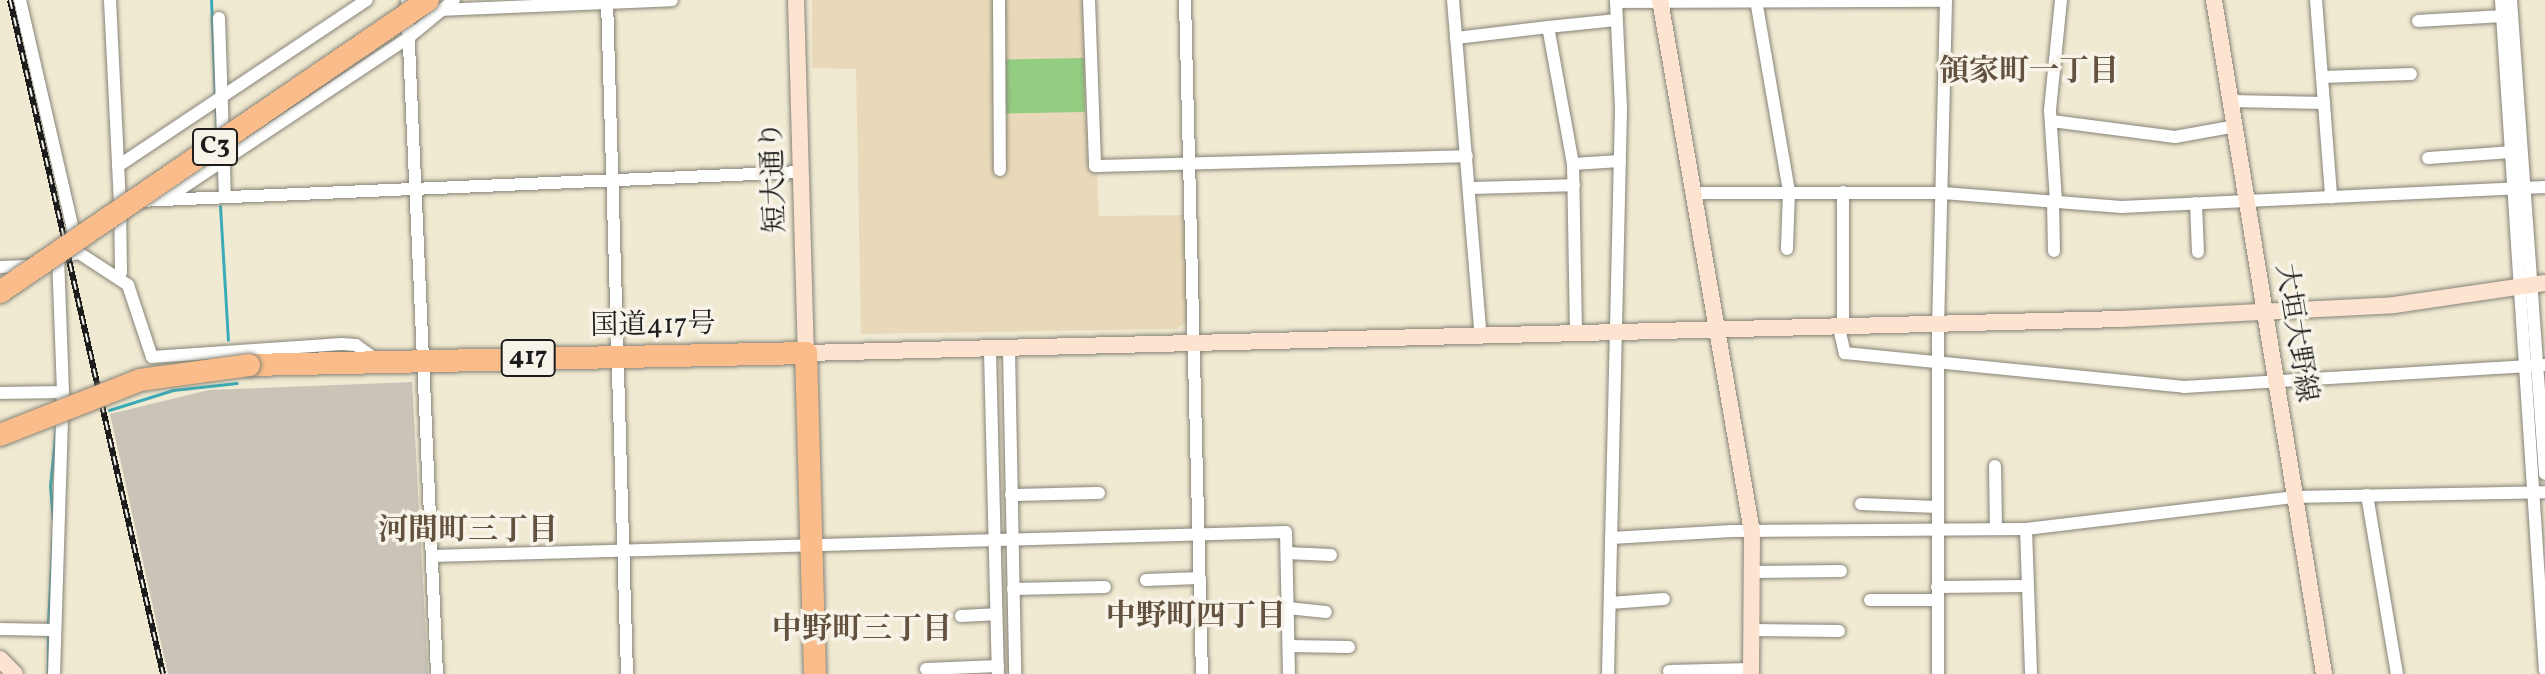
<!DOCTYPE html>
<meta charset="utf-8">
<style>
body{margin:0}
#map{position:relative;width:2545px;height:674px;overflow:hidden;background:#f0ead2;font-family:Vollkorn,"Noto Serif JP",serif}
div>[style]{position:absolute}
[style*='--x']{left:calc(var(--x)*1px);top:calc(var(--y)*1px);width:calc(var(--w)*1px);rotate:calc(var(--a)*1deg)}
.built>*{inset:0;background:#e9d9ba}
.industrial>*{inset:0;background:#c9c3b8}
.green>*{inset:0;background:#93cd81;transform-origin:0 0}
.stream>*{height:3px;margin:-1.5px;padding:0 1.5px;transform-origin:1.5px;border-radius:1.5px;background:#3aabb7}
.roads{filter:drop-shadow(0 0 2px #868377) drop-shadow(0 0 2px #868377)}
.street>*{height:12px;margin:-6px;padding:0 6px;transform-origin:6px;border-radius:6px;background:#fff}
.secondary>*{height:16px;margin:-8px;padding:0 8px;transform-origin:8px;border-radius:8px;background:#fde4d0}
.highway>*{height:22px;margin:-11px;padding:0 11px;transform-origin:11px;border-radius:11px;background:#f9bc8a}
.rail>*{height:6px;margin-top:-3px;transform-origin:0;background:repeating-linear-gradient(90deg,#f7f3e8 0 9px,#1c1c1c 0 18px);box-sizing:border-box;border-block:2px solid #1c1c1c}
.bridges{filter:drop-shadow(0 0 2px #868377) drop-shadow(0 0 2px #868377)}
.highway-bridge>*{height:22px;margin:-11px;padding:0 11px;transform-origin:11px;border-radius:11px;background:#f9bc8a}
span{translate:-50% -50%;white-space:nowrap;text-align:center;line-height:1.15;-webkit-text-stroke:7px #f7f3e8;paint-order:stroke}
.shield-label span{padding:2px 6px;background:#f7f3e8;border:2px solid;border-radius:6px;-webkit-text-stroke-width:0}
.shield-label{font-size:26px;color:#1c1c1c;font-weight:700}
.street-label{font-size:28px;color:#1c1c1c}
.neighbourhood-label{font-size:30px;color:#645240;font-weight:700}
</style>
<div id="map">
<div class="built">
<div style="clip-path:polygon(812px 0,1086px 0,1090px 170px,1097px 170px,1099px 216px,1186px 215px,1188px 320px,1177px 329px,861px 334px,856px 69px,812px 68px)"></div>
</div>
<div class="industrial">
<div style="clip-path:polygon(412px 382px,428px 674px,168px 674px,110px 414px,209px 390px)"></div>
</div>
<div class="green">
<div style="left:1084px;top:58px;width:54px;height:83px;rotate:89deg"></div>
</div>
<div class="stream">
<div style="--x:211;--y:0;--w:96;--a:87.6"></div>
<div style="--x:216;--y:108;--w:24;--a:88"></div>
<div style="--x:220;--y:206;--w:134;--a:86.6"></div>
<div style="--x:109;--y:410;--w:67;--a:-17.4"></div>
<div style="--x:173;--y:390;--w:64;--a:-6.2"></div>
<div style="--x:53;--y:520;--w:34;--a:-95"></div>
<div style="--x:50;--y:486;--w:58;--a:-84.1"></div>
<div style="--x:48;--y:623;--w:91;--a:-86.9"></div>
<div style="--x:48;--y:636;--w:36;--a:90"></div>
</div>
<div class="roads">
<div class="street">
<div style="--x:20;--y:0;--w:248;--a:77"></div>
<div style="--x:110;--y:0;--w:201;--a:87.2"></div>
<div style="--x:120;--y:201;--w:71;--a:89.2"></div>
<div style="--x:121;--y:272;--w:6;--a:149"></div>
<div style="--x:407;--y:0;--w:675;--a:87.45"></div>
<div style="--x:607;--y:0;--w:674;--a:88.3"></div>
<div style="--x:999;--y:0;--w:170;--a:89.7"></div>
<div style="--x:1089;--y:0;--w:166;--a:87.9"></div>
<div style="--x:1095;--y:166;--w:372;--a:-1.5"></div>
<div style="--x:1185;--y:0;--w:674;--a:88.56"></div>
<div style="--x:1453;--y:0;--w:338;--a:85.3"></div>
<div style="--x:1756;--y:0;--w:194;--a:80.2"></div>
<div style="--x:1789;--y:191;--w:58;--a:92"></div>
<div style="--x:2316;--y:0;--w:198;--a:85.6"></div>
<div style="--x:2501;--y:0;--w:672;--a:86.25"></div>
<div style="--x:2511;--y:0;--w:475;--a:85.9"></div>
<div style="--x:1616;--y:2;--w:330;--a:-0.2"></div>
<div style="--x:1946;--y:1;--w:323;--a:91.4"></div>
<div style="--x:1938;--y:324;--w:350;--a:90"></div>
<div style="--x:438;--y:10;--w:234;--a:-2.4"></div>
<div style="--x:219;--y:18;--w:179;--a:88.1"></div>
<div style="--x:2418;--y:21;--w:84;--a:-3.4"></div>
<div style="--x:1456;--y:38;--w:93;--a:-6.8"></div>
<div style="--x:2322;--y:77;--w:89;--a:-1.9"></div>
<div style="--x:2232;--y:101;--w:92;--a:1.2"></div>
<div style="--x:2052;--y:121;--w:124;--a:7.4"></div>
<div style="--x:2175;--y:137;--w:62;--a:-10.2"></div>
<div style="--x:2428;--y:158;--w:83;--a:-4.1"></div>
<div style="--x:1573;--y:164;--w:139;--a:-100.3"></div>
<div style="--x:1548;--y:27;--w:69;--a:-5.8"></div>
<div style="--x:118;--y:166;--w:299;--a:-33.7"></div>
<div style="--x:1469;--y:188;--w:105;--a:-1.6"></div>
<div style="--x:1843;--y:192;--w:135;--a:90"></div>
<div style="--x:1695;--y:193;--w:248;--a:0"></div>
<div style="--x:1943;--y:193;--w:179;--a:4.5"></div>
<div style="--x:2121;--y:207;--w:424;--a:-2.7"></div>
<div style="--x:167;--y:198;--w:291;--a:-33.6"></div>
<div style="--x:409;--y:37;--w:58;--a:-39.4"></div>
<div style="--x:139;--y:201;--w:663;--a:-2.51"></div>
<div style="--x:2053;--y:201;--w:50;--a:88.9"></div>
<div style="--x:2056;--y:201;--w:91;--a:-93.8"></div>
<div style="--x:2050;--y:110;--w:111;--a:-84.3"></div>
<div style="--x:2196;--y:203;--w:49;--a:87.7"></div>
<div style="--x:0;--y:267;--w:34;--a:-2"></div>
<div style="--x:1839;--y:328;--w:26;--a:77"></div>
<div style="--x:1845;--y:353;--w:341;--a:5.7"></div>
<div style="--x:2184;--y:387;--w:362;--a:-3.5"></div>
<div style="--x:1576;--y:334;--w:170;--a:-91"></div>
<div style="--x:1573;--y:164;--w:47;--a:-3.7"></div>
<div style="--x:1009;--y:350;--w:324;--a:88.9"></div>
<div style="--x:990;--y:351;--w:323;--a:88.6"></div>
<div style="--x:0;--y:393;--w:63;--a:-0.9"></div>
<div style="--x:1995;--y:466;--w:63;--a:89.1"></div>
<div style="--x:1011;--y:495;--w:88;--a:-1.3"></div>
<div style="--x:2367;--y:495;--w:181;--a:80.5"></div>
<div style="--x:1861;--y:504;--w:76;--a:2.3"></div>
<div style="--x:2026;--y:529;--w:145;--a:88"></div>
<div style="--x:1611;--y:538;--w:121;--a:-3.3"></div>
<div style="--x:1732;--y:531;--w:294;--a:-0.4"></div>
<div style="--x:2026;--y:529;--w:269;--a:-6.8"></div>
<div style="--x:2293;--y:497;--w:252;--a:-1.1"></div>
<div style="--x:1287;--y:553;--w:44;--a:2.6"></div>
<div style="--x:432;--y:556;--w:854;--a:-1.61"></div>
<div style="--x:1286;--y:532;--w:142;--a:88.8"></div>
<div style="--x:1752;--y:572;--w:89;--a:-0.6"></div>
<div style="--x:1146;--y:580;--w:54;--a:-2.1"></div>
<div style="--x:1937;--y:587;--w:91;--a:-0.6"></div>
<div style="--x:1013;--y:589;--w:92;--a:-1.2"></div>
<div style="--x:1870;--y:600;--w:67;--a:0"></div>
<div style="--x:1610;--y:603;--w:54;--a:-4.2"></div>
<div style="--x:1288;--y:608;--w:38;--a:6"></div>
<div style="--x:961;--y:616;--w:34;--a:-3"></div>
<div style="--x:0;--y:629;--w:54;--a:1.1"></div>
<div style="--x:1752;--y:630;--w:87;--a:0.7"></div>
<div style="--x:1289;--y:646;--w:60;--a:1"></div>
<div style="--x:926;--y:669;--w:72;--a:-2.4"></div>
<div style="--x:1669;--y:671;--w:82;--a:-1.4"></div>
<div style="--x:54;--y:674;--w:282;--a:-88.2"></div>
<div style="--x:63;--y:392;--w:135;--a:-92.1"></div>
<div style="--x:58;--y:257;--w:21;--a:-11"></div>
<div style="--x:79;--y:253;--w:59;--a:33.1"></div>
<div style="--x:128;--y:285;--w:76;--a:71.6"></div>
<div style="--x:152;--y:357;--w:190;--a:-3.9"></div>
<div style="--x:342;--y:344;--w:14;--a:4"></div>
<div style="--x:356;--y:345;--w:26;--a:36"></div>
<div style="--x:1608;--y:674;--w:566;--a:-88.68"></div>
<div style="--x:1621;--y:108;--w:108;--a:-92.7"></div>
</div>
<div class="secondary">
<div style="--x:796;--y:0;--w:353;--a:88.4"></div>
<div style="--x:806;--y:353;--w:1315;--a:-1.48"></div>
<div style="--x:2121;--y:319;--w:273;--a:-2.9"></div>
<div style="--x:2394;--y:305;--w:153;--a:-8.3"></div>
<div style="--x:1660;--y:0;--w:540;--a:80.19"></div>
<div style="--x:1752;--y:532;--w:142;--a:90.4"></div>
<div style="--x:2214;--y:0;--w:683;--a:80.73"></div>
<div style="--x:0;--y:659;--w:21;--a:45"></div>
</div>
<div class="highway">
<div style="--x:249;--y:365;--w:557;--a:-1.23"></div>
<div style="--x:806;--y:353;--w:321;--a:88.4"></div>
</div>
</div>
<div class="rail">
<div style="--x:10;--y:0;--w:691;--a:77.21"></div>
</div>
<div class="bridges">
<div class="highway-bridge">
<div style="--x:0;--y:292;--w:518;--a:-34.3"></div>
<div style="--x:0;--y:435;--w:150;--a:-21.4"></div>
<div style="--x:140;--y:380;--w:110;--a:-7.8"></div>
</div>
</div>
<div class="shield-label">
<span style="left:215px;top:147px">C3</span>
<span style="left:528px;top:358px">417</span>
</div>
<div class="street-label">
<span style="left:775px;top:177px;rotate:-92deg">短大通り</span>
<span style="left:653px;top:326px;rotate:-1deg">国道417号</span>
<span style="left:2295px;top:333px;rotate:81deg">大垣大野線</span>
</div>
<div class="neighbourhood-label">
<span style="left:2029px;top:72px">領家町一丁目</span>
<span style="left:468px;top:531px">河間町三丁目</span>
<span style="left:1196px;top:617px">中野町四丁目</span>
<span style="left:862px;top:630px">中野町三丁目</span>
</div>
</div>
